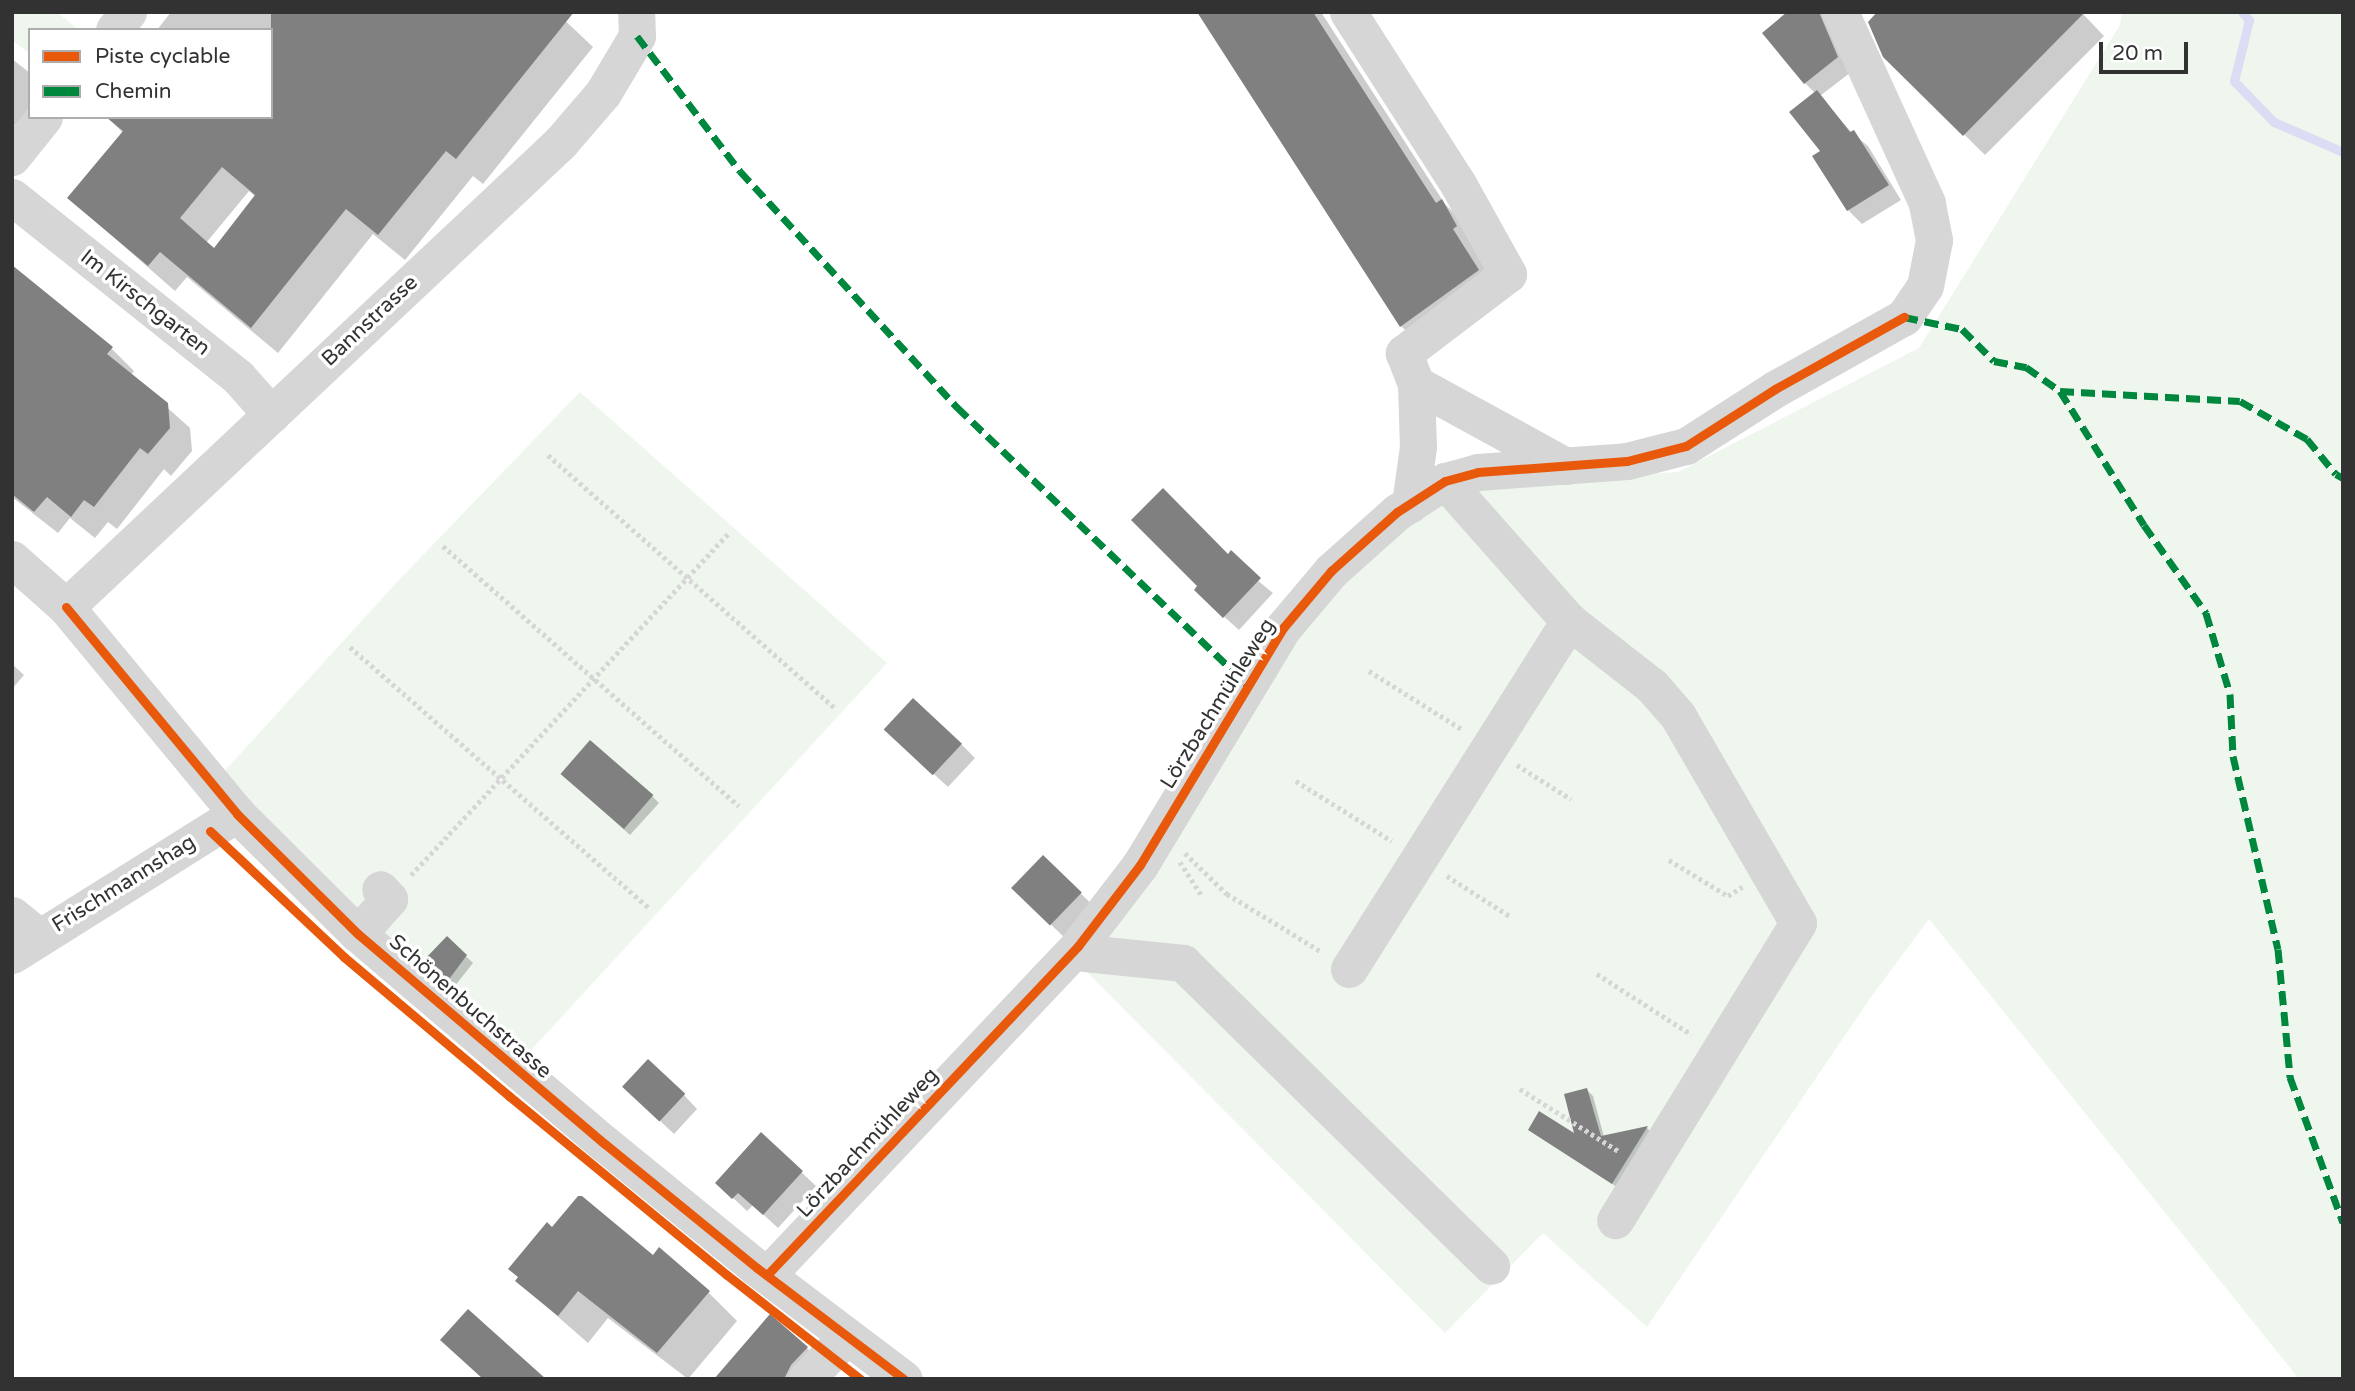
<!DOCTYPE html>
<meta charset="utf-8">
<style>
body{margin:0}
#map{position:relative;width:2355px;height:1391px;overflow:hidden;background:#fff;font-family:"Varela Round",sans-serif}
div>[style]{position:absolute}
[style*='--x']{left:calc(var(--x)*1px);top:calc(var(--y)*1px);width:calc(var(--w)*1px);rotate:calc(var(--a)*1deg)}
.green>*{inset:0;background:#eef6ee}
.shadow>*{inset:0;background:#0003;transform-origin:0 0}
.stream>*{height:9px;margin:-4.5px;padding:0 4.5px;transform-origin:4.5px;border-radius:4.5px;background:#dbddf4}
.building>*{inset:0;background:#808080;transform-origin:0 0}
.path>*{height:4.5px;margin-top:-2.25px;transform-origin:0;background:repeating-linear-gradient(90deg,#d6d6d6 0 3.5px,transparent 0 7px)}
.minor>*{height:37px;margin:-18.5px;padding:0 18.5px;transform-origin:18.5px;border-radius:18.5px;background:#d6d6d6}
.quiet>*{height:7px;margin-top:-3.5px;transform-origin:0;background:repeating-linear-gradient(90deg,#00873e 0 14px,transparent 0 21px)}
.cycleway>*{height:9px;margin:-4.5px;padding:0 4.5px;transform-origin:4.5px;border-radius:4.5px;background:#e8590c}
span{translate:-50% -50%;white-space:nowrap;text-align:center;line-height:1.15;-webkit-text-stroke:7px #fff;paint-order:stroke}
.street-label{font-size:21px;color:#323232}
.frame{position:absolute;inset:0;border:14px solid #323232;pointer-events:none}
.legend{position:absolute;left:28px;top:28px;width:245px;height:91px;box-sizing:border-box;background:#fff;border:2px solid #adadad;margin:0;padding:9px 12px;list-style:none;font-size:21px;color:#323232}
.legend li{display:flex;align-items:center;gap:14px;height:35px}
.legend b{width:35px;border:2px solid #adadad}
.scale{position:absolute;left:2099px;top:42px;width:89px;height:32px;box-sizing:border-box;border:4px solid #323232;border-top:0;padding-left:9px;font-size:21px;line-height:24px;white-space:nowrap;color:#323232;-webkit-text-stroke:5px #fff;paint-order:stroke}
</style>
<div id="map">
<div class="green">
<div style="clip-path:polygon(12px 12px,57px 12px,79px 30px,30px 30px,30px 54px,12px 40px)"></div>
<div style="clip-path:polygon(2122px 12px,2343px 12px,2343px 1379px,2299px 1379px,1929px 919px,1871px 997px,1647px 1327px,1543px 1233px,1445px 1333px,1070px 955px,1312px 602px,1443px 487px,1678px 472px,1919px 348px,2120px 25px)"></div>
<div style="clip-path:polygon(580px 392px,887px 663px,522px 1060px,230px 804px,220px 776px,397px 582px)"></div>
</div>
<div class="shadow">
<div style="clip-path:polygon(evenodd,171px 12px,556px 12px,593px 47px,483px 184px,473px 176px,405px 260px,373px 234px,278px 353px,187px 277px,175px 291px,69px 198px,123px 133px,107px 117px,271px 117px,271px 30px,157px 30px,171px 12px,249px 191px,256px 197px,214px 250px,206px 243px,249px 191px)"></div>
<div style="clip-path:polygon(1199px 12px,1321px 12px,1445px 204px,1470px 229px,1505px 298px,1429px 354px,1401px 326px)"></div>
<div style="clip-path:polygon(1790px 12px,1821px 12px,1833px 26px,1851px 72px,1820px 96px,1852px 133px,1868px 146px,1901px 200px,1862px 224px,1848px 210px,1823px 151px,1815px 93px,1805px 83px)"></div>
<div style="clip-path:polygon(2081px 12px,2104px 36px,1985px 155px,1885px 56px)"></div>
<div style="clip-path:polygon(12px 59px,30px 73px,30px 113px,18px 128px,12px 123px)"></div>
<div style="clip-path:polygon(12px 267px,111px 348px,134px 371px,131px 375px,190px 428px,192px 451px,171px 476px,164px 469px,117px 529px,108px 522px,95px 538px,70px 518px,58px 533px,12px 497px)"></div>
<div style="clip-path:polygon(1228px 556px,1273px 593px,1239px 630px,1210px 604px)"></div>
<div style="clip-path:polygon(12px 664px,24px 675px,12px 689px)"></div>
<div style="clip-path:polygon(901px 744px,961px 744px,975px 758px,948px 787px)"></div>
<div style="clip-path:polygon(570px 781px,652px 796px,659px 803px,630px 835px)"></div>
<div style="left:1043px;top:857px;width:73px;height:43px;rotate:44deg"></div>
<div style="clip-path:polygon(447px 938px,473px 963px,454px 987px,432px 968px)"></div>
<div style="clip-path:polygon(1587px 1090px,1593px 1096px,1604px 1137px,1647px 1128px,1653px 1134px,1620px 1189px,1530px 1130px,1577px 1136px)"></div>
<div style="clip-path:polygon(684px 1095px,697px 1109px,674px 1134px,639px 1101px)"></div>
<div style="clip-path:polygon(761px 1134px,816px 1186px,778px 1228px,753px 1205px,747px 1211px,731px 1196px)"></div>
<div style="clip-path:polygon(553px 1229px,653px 1257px,708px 1292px,737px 1321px,688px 1379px,608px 1318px,588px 1343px,517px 1281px)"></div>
<div style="clip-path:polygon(807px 1348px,821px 1362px,805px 1379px,717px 1379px)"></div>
</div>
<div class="stream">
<div style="--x:2242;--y:12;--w:11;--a:49"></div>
<div style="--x:2249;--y:20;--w:63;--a:103.8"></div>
<div style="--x:2234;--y:81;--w:57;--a:45.7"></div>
<div style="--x:2274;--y:122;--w:75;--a:23.5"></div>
</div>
<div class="building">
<div style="clip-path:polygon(evenodd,271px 12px,574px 12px,456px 159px,446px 151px,378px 235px,346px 209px,251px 328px,160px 252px,148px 266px,67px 198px,123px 131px,106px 117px,271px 117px,271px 12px,222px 167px,255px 195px,214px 248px,180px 218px,222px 167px)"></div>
<div style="clip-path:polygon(1197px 12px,1313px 12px,1436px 203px,1442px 199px,1457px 226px,1453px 229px,1479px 270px,1400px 327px)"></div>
<div style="clip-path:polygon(1787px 12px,1819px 12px,1838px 57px,1804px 84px,1762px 33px)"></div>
<div style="clip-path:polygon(1877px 12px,2085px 12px,1963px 136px,1883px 57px,1868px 22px)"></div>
<div style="clip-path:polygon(1817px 90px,1850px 132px,1854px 130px,1889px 185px,1847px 211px,1812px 156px,1820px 151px,1789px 112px)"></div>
<div style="clip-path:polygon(12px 265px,113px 347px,107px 354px,168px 403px,170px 428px,148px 454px,140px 448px,94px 507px,84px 500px,71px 517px,47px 497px,34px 512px,12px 494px)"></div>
<div style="clip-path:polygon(1163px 488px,1228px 554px,1231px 550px,1261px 578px,1223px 618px,1194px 590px,1197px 586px,1131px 520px)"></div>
<div style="left:913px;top:698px;width:67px;height:43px;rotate:43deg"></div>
<div style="left:590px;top:740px;width:84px;height:45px;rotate:41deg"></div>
<div style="left:1043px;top:855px;width:54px;height:46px;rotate:44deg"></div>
<div style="clip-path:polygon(447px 936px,467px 955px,447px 982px,423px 961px)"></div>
<div style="left:648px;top:1059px;width:51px;height:38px;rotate:43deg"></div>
<div style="clip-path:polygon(1587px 1088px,1601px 1136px,1648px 1126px,1612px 1184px,1528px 1130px,1539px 1111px,1574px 1133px,1564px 1094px)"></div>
<div style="clip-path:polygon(761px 1132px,803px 1171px,763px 1215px,738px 1193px,732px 1199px,715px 1183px)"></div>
<div style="clip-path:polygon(578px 1196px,582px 1196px,653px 1255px,659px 1247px,710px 1291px,657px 1353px,578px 1291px,558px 1316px,515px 1281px,518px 1277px,508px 1269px,547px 1222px,552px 1227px)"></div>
<div style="clip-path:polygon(468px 1309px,546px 1379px,483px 1379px,440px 1340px)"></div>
<div style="clip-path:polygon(770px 1314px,808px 1347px,791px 1365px,784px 1379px,714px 1379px)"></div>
</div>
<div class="path">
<div style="--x:548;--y:455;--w:384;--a:41.4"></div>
<div style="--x:443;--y:546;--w:394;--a:41.3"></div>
<div style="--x:350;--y:647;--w:397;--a:41.1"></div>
<div style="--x:1369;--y:671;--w:111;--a:32.1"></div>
<div style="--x:1517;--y:765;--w:64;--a:32.2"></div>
<div style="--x:1296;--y:781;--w:113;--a:32"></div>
<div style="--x:1185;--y:853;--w:59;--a:44.3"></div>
<div style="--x:1227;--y:894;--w:111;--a:31.4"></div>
<div style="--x:1669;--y:860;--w:69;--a:31.4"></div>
<div style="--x:1728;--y:896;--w:17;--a:-33"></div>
<div style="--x:1180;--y:862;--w:40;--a:57.1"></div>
<div style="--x:411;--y:875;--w:467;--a:-47.1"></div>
<div style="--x:1447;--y:876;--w:76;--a:32.6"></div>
<div style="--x:1597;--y:974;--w:112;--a:32.6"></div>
<div style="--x:1520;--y:1089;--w:118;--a:32.2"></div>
</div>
<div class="minor">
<div style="--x:1348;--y:12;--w:204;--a:57.4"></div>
<div style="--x:1458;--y:184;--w:103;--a:60.9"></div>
<div style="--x:1508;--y:274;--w:131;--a:142.8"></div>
<div style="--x:1404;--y:353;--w:33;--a:69"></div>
<div style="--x:1416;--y:384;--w:63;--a:88.2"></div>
<div style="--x:1418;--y:447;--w:58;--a:98"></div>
<div style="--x:114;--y:30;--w:23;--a:-52"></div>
<div style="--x:12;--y:157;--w:51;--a:-51.3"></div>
<div style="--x:12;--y:197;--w:289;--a:38.5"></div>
<div style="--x:238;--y:377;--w:50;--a:48.3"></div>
<div style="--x:1416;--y:384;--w:171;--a:28.7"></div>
<div style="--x:1445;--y:481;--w:187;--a:48.5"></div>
<div style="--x:1569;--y:621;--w:105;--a:38.1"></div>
<div style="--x:1652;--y:686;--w:40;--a:49"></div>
<div style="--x:1678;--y:716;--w:239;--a:59.9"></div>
<div style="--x:1798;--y:923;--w:349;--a:121.6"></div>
<div style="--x:12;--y:559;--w:72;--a:41.6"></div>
<div style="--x:66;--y:607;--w:268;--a:50.4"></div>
<div style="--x:237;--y:814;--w:170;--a:44.8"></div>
<div style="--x:358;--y:934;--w:324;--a:40.4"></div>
<div style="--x:605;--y:1144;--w:196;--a:39.2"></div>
<div style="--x:757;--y:1268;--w:184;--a:37.1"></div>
<div style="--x:66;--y:607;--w:678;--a:-43.21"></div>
<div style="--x:560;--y:143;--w:66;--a:-49.3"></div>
<div style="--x:603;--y:93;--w:66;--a:-59.2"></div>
<div style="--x:637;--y:36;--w:24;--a:-92"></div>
<div style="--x:12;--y:915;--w:35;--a:39"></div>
<div style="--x:358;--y:934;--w:47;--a:-48.5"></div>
<div style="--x:389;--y:899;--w:13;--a:-132"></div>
<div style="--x:1078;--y:946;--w:10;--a:45"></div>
<div style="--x:1085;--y:953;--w:99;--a:5.8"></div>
<div style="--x:1183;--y:963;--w:432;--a:44.5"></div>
<div style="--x:12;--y:955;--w:266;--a:-32.1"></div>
<div style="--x:1349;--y:969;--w:412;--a:-57.7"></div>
<div style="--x:767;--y:1275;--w:453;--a:-46.6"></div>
<div style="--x:1078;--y:946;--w:102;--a:-52.6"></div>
<div style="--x:1140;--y:865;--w:277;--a:-58.9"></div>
<div style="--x:1283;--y:628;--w:75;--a:-49.9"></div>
<div style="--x:1331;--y:571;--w:89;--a:-41.8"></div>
<div style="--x:1397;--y:512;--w:57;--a:-32.9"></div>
<div style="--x:1445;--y:481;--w:34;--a:-15"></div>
<div style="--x:1478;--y:472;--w:149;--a:-4.2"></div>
<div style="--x:1627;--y:461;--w:61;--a:-14.3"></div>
<div style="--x:1686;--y:446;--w:106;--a:-32.6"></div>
<div style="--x:1775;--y:389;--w:148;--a:-29.2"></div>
<div style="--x:1904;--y:317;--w:37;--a:-56"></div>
<div style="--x:1925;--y:286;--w:47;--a:-78.9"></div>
<div style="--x:1934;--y:240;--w:38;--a:-101"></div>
<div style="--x:1927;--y:203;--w:210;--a:-114.5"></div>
<div style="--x:806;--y:1379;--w:59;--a:-46.4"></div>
</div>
<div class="quiet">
<div style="--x:637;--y:36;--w:170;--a:52.7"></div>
<div style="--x:740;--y:171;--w:321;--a:47.4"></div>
<div style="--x:957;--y:407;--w:404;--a:43.7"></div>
<div style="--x:1904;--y:317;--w:59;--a:11.7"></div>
<div style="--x:1962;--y:329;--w:45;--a:45"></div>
<div style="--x:1994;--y:361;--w:33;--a:11"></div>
<div style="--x:2026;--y:367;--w:42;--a:35.2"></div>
<div style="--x:2060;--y:391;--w:180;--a:3.2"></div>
<div style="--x:2240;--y:401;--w:77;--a:29.6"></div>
<div style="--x:2307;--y:439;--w:45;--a:50.4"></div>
<div style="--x:2336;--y:474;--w:8;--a:30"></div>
<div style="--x:2060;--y:391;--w:158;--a:57.9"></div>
<div style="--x:2144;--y:525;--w:108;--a:54.8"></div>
<div style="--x:2206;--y:613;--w:84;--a:73.5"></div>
<div style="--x:2230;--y:694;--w:62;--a:87.2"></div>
<div style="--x:2233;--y:756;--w:198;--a:76.9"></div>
<div style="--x:2278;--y:949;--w:129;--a:84.6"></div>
<div style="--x:2290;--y:1077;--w:155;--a:70"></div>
</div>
<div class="cycleway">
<div style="--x:66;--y:607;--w:268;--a:50.4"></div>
<div style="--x:237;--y:814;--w:170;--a:44.8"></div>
<div style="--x:358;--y:934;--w:324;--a:40.4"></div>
<div style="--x:605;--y:1144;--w:196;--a:39.2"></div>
<div style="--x:757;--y:1268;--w:184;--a:37.1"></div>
<div style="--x:210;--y:831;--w:184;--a:43.2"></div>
<div style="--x:344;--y:957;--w:216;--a:40.1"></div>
<div style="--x:509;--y:1096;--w:282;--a:39.4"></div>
<div style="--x:727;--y:1275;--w:169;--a:38"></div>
<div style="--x:767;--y:1275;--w:453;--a:-46.6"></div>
<div style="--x:1078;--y:946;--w:102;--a:-52.6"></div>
<div style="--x:1140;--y:865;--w:277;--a:-58.9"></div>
<div style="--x:1283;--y:628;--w:75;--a:-49.9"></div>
<div style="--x:1331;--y:571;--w:89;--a:-41.8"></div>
<div style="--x:1397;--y:512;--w:57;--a:-32.9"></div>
<div style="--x:1445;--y:481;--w:34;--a:-15"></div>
<div style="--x:1478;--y:472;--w:149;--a:-4.2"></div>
<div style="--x:1627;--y:461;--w:61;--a:-14.3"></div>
<div style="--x:1686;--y:446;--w:106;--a:-32.6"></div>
<div style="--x:1775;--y:389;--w:148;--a:-29.2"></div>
</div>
<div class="street-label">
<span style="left:145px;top:303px;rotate:38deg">Im Kirschgarten</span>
<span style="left:370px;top:321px;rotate:-43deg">Bannstrasse</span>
<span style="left:1218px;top:704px;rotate:-58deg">Lörzbachmühleweg</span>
<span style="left:124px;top:884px;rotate:-32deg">Frischmannshag</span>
<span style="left:470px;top:1007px;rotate:41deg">Schönenbuchstrasse</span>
<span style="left:868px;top:1143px;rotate:-47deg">Lörzbachmühleweg</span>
</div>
<div class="frame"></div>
<ul class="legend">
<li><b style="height:9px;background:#e8590c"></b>Piste cyclable</li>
<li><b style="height:9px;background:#00873e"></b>Chemin</li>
</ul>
<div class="scale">20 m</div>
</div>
